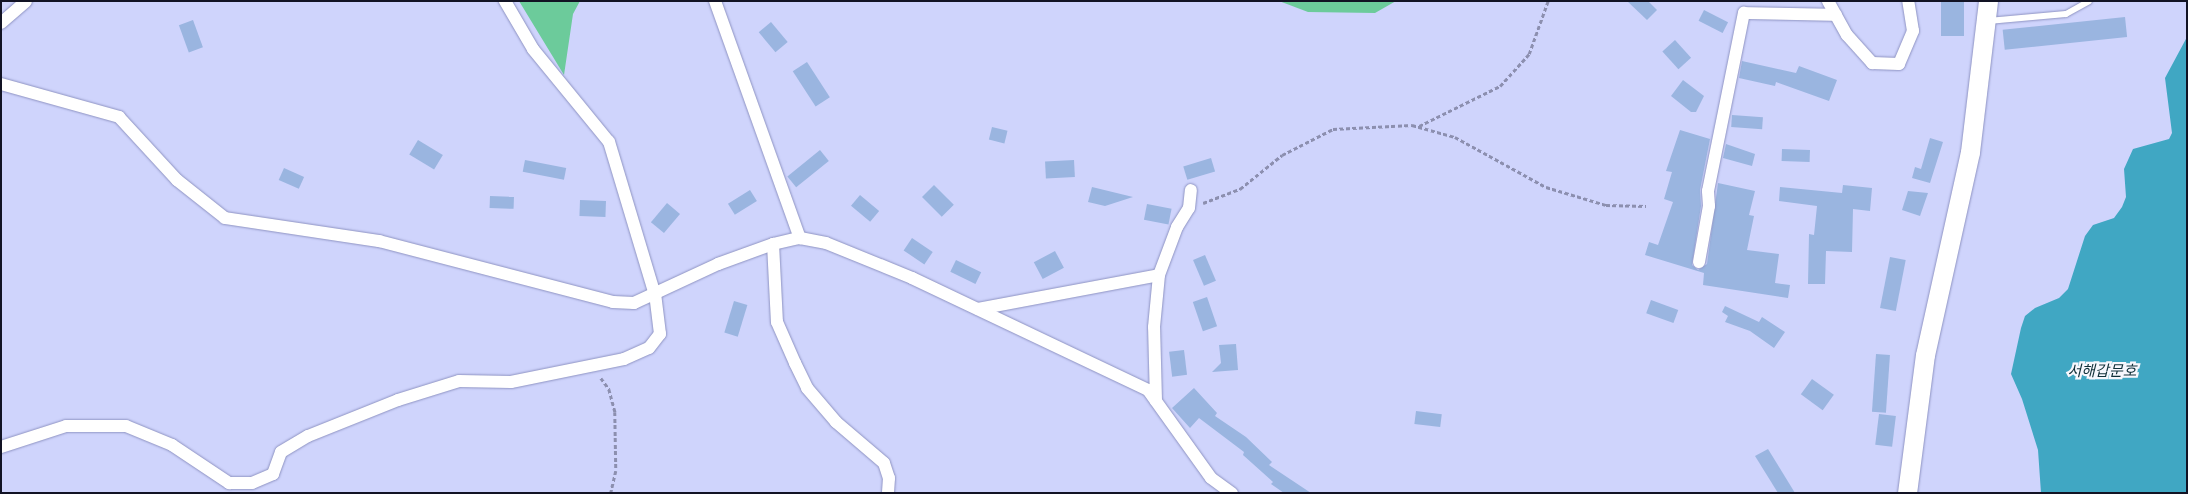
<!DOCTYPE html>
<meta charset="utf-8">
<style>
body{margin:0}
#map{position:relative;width:2188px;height:494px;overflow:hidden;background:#cfd4fc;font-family:Georgia,"Noto Sans KR",serif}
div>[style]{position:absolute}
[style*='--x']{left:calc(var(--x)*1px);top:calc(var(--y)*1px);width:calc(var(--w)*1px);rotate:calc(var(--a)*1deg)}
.green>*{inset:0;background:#6ccb9b}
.water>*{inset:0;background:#40a7c3}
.building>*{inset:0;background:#9ab5e0;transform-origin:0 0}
.path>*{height:2.5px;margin-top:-1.25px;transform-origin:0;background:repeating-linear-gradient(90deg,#8c8faf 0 4px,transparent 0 6.5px)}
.roads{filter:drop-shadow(0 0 1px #8e93c2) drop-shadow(0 0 1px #8e93c2)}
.lane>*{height:6px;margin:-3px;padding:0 3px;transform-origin:3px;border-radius:3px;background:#fff}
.street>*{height:12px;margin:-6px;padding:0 6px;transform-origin:6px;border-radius:6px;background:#fff}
.secondary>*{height:19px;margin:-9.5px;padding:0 9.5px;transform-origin:9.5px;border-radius:9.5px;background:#fff}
span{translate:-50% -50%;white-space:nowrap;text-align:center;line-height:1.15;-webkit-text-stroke:4.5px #f7f7fd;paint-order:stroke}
.water-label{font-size:15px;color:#113039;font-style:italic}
.frame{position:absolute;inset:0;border:2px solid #121324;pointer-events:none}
</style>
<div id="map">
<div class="green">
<div style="clip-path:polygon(519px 1px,580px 1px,573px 14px,564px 75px)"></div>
<div style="clip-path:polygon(1279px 1px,1396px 1px,1375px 13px,1308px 12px)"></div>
</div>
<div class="water">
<div style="clip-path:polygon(2187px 37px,2187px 493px,2041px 493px,2038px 450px,2022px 399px,2011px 374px,2021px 328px,2025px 316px,2035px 308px,2059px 298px,2068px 289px,2085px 236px,2093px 225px,2114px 218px,2122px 207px,2126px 197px,2124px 169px,2133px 149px,2169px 139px,2172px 133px,2165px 78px)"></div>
</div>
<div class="building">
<div style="clip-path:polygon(1627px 1px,1648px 1px,1657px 10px,1647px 20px)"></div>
<div style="left:1941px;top:1px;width:23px;height:35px"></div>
<div style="left:1704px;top:10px;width:27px;height:12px;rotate:27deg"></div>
<div style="left:2125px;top:17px;width:20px;height:123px;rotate:84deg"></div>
<div style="left:193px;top:20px;width:29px;height:15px;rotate:70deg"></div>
<div style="left:771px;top:22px;width:26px;height:16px;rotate:50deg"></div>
<div style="left:1675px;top:40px;width:24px;height:17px;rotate:48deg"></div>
<div style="clip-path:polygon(1742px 61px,1796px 73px,1799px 66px,1837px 80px,1829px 101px,1776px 82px,1775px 86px,1739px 78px)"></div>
<div style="left:807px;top:62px;width:42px;height:17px;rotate:57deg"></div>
<div style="clip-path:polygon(1683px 80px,1704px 96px,1696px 112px,1691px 112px,1671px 96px)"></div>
<div style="left:1732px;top:115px;width:31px;height:12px;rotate:4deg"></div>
<div style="left:992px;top:127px;width:16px;height:13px;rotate:14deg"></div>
<div style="clip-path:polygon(1680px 130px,1710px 139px,1700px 190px,1701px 206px,1692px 265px,1698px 270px,1707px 264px,1718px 183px,1755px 191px,1749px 215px,1754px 216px,1747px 250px,1779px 254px,1775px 283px,1790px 285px,1788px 298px,1703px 285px,1704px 273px,1645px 255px,1649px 242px,1658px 245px,1673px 202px,1664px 199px,1672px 172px,1666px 171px)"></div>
<div style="clip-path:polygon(1930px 138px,1943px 142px,1930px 183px,1912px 178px,1915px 167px,1921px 169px)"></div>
<div style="left:418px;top:140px;width:29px;height:17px;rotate:31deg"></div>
<div style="clip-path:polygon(1726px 144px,1755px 154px,1752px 166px,1723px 158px)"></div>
<div style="left:1782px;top:149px;width:28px;height:12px;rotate:2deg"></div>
<div style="left:820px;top:150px;width:14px;height:42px;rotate:51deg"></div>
<div style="left:1211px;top:158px;width:14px;height:29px;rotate:73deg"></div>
<div style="left:525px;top:160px;width:42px;height:12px;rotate:11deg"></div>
<div style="left:1074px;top:160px;width:17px;height:29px;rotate:87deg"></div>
<div style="left:284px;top:168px;width:22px;height:13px;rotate:24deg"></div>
<div style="left:934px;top:185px;width:28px;height:17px;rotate:45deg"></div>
<div style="clip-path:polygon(1843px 185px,1872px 188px,1870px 211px,1853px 209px,1852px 252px,1826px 251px,1825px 284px,1808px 284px,1809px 234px,1814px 235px,1817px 206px,1779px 201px,1780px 187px,1842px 193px)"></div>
<div style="clip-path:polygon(1092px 187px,1133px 197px,1105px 206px,1088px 202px)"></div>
<div style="left:750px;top:190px;width:13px;height:26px;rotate:58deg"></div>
<div style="clip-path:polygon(1908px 191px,1928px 193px,1920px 216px,1902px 210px)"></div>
<div style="left:860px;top:195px;width:25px;height:14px;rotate:40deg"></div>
<div style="left:490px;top:196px;width:24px;height:12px;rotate:2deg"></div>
<div style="left:580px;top:200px;width:26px;height:16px;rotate:2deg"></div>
<div style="left:667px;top:203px;width:17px;height:25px;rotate:40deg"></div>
<div style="left:1147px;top:204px;width:25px;height:16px;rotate:11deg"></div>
<div style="left:912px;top:238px;width:25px;height:15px;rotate:34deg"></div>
<div style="left:1055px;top:251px;width:19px;height:24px;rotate:62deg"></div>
<div style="left:1205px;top:255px;width:28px;height:13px;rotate:67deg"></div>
<div style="left:1890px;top:257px;width:16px;height:52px;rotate:11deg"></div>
<div style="left:956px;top:260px;width:28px;height:13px;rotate:26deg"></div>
<div style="left:1207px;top:297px;width:31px;height:15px;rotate:71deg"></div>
<div style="left:1651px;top:300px;width:29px;height:14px;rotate:20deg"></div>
<div style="left:734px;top:301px;width:14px;height:33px;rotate:17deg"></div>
<div style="clip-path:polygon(1725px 306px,1759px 322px,1762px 317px,1785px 332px,1774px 348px,1750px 331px,1725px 322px,1728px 316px,1722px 312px)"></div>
<div style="clip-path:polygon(1236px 344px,1238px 370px,1212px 372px,1221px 363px,1219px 345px)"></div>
<div style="left:1184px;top:350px;width:25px;height:15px;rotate:83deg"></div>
<div style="left:1876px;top:354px;width:14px;height:58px;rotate:4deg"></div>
<div style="left:1812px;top:379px;width:27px;height:19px;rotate:36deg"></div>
<div style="clip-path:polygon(1194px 388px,1217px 413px,1215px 416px,1246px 437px,1272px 462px,1269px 465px,1311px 493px,1284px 493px,1271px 484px,1273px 482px,1243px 455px,1244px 452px,1199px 418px,1190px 428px,1172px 408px)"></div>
<div style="left:1416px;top:411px;width:26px;height:13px;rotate:7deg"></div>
<div style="left:1879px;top:414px;width:17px;height:31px;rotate:7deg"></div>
<div style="clip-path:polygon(1768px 449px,1795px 493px,1778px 493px,1755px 456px)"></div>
</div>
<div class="path">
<div style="--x:1419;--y:126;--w:90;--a:-26.3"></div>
<div style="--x:1500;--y:86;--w:43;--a:-47.8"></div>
<div style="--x:1529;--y:54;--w:56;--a:-70.3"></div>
<div style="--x:1203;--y:203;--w:40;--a:-21"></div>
<div style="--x:1240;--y:189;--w:54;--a:-39"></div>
<div style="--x:1282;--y:155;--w:57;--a:-27"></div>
<div style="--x:1333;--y:129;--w:79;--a:-2.9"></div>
<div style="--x:1412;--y:125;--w:45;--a:15.6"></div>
<div style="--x:1455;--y:137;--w:104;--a:28.8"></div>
<div style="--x:1546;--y:187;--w:63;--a:16.7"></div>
<div style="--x:1606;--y:205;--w:40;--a:1.4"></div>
<div style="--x:601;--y:378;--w:14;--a:54"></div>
<div style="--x:609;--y:389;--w:24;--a:75"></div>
<div style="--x:615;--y:412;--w:59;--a:89"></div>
<div style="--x:616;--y:471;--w:23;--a:103"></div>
</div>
<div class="roads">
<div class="lane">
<div style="--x:1988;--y:21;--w:78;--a:-5.1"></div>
<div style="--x:2066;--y:14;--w:26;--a:-29"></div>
</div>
<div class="street">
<div style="--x:715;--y:1;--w:252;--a:70.3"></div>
<div style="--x:1828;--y:1;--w:39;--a:61"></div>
<div style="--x:1847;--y:35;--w:38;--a:48"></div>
<div style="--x:1872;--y:63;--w:27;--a:2"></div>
<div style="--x:1899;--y:64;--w:36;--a:-67"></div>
<div style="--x:1913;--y:31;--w:30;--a:-99"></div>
<div style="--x:1;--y:23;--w:33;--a:-41"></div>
<div style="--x:1;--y:84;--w:123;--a:15.6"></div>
<div style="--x:119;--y:117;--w:86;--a:47.4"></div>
<div style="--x:177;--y:180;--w:61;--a:38.4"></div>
<div style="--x:225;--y:218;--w:156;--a:8.5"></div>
<div style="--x:379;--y:241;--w:242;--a:14.6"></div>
<div style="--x:613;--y:302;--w:21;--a:3"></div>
<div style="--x:634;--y:303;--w:93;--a:-24.9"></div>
<div style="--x:718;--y:264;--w:59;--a:-20"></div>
<div style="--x:773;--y:244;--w:28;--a:-13"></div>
<div style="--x:800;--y:238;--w:26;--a:11"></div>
<div style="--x:826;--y:243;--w:93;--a:22.1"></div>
<div style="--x:912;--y:278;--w:261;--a:25.4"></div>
<div style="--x:1148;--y:390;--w:108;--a:54.4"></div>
<div style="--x:1211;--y:478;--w:26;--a:36"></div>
<div style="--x:773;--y:244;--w:78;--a:87.1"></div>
<div style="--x:777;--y:322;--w:45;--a:66.3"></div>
<div style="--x:795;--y:363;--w:28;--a:64"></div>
<div style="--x:807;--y:388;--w:45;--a:49.5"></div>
<div style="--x:836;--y:422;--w:63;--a:40.5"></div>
<div style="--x:884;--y:463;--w:16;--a:72"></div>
<div style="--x:889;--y:478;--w:15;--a:94"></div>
<div style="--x:1699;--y:262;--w:57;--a:-79.9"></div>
<div style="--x:1709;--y:206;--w:15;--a:-94"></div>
<div style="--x:1708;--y:191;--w:182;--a:-78.6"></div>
<div style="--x:1744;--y:13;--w:92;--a:1.2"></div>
<div style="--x:978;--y:309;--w:184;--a:-10.6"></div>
<div style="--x:1156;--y:401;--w:74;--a:-91.5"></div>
<div style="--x:1154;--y:327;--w:52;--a:-84.5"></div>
<div style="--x:1159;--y:275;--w:51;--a:-69.4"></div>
<div style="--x:1177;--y:227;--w:22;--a:-58"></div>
<div style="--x:1189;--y:208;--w:18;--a:-84"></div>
<div style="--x:1;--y:447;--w:68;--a:-17.9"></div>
<div style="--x:66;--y:426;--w:60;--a:0"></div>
<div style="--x:126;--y:426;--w:50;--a:22.4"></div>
<div style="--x:172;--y:445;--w:69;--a:33.7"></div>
<div style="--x:229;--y:483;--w:23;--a:0"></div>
<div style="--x:252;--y:483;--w:23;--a:-23"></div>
<div style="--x:273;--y:474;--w:23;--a:-70"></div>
<div style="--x:281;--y:452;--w:31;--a:-31"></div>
<div style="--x:308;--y:436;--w:97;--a:-21.8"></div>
<div style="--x:398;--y:400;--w:64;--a:-17.3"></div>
<div style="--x:459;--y:381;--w:52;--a:1.1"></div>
<div style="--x:511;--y:382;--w:115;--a:-11.5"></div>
<div style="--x:624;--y:359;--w:27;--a:-24"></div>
<div style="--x:649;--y:348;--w:18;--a:-52"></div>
<div style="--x:660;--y:334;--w:39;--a:-97"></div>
<div style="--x:655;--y:295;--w:160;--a:-106.7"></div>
<div style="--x:609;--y:142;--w:120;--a:-129.3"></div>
<div style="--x:533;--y:49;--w:56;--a:-120.3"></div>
</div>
<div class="secondary">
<div style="--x:1907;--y:493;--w:139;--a:-82.6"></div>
<div style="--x:1925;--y:355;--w:208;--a:-77.5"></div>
<div style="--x:1970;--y:152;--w:152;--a:-83.2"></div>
</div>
</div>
<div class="water-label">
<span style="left:2102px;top:370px">서해갑문호</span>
</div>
<div class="frame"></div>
</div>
